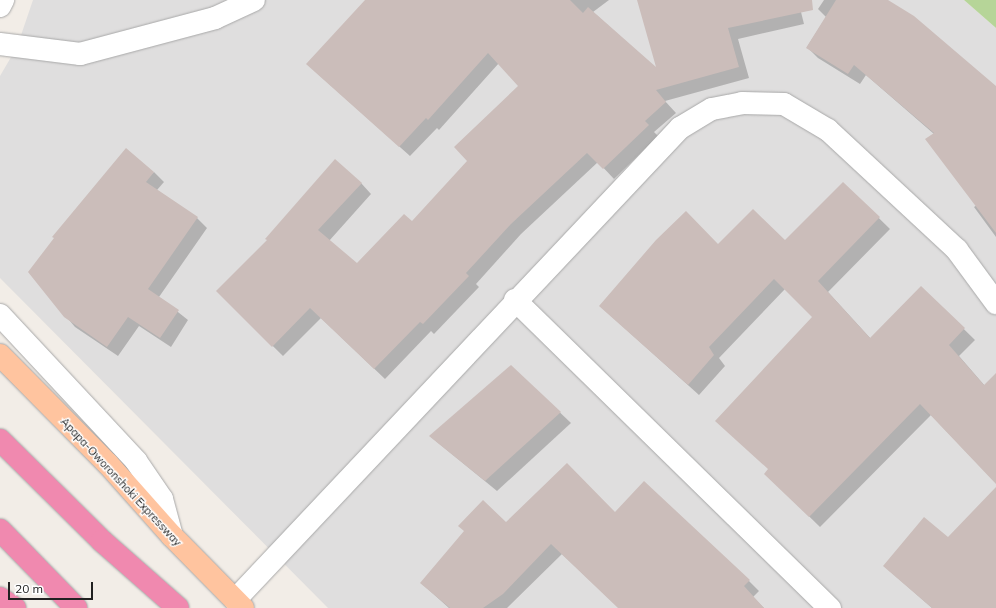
<!DOCTYPE html>
<style>
body{margin:0}
#map{position:relative;width:996px;height:608px;overflow:hidden;background:#f2ede7;font-family:Mulish,sans-serif}
div>[style]{position:absolute}
[style*='--x']{left:calc(var(--x)*1px);top:calc(var(--y)*1px);width:calc(var(--w)*1px);rotate:calc(var(--a)*1deg)}
.residential>*{inset:0;background:#dfdede}
.forest>*{inset:0;background:#b6d598}
.shadow>*{inset:0;background:#0003}
.building>*{inset:0;background:#cbbdba}
.roads{filter:drop-shadow(0 0 1px #a8a8a8) drop-shadow(0 0 1px #a8a8a8)}
.minor>*{height:22px;margin:-11px;padding:0 11px;transform-origin:11px;border-radius:11px;background:#fff}
.major>*{height:22px;margin:-11px;padding:0 11px;transform-origin:11px;border-radius:11px;background:#ffc49f}
.highway>*{height:22px;margin:-11px;padding:0 11px;transform-origin:11px;border-radius:11px;background:#f089af}
span{translate:-50% -50%;white-space:nowrap;text-align:center;line-height:1.15;-webkit-text-stroke:3px #fff;paint-order:stroke}
.street-label{font-size:11px;color:#212121}
.scale{position:absolute;left:8px;top:582px;width:85px;height:18px;box-sizing:border-box;border:2px solid #212121;border-top:0;padding-left:5px;font-size:12px;line-height:14px;white-space:nowrap;color:#212121;-webkit-text-stroke:3px #fff;paint-order:stroke}
</style>
<div id="map">
<div class="residential">
<div style="clip-path:polygon(33px 0,964px 0,996px 28px,996px 608px,328px 608px,0 278px,0 76px,17px 47px)"></div>
</div>
<div class="forest">
<div style="clip-path:polygon(964px 0,996px 0,996px 28px)"></div>
</div>
<div class="shadow">
<div style="clip-path:polygon(366px 0,609px 0,593px 12px,658px 70px,638px 0,798px 0,804px 24px,738px 39px,749px 78px,665px 101px,676px 113px,654px 132px,658px 136px,614px 179px,598px 162px,521px 234px,476px 284px,479px 287px,434px 334px,431px 331px,385px 379px,321px 318px,283px 356px,217px 291px,361px 183px,371px 194px,329px 241px,357px 264px,412px 223px,468px 161px,520px 86px,499px 63px,439px 130px,437px 128px,410px 156px,318px 74px)"></div>
<div style="clip-path:polygon(824px 0,887px 0,996px 87px,996px 237px,974px 207px,977px 205px,934px 134px,866px 75px,860px 84px,818px 58px,807px 47px,826px 17px,818px 9px)"></div>
<div style="clip-path:polygon(154px 172px,164px 182px,157px 190px,197px 218px,207px 228px,159px 297px,188px 320px,171px 347px,139px 326px,118px 356px,75px 327px,29px 272px)"></div>
<div style="clip-path:polygon(843px 183px,890px 229px,828px 292px,871px 339px,921px 287px,975px 340px,959px 356px,985px 386px,996px 385px,996px 483px,931px 415px,820px 527px,776px 484px,769px 470px,813px 317px,785px 289px,719px 358px,725px 366px,699px 395px,600px 306px,718px 245px,785px 242px)"></div>
<div style="clip-path:polygon(511px 366px,571px 423px,497px 491px,431px 437px)"></div>
<div style="clip-path:polygon(615px 513px,749px 581px,759px 591px,753px 597px,764px 608px,619px 608px,562px 554px,507px 608px,449px 608px,421px 583px,506px 523px)"></div>
<div style="clip-path:polygon(884px 566px,996px 579px,996px 608px,932px 608px)"></div>
</div>
<div class="building">
<div style="clip-path:polygon(365px 0,570px 0,583px 13px,588px 7px,656px 67px,637px 0,812px 0,813px 10px,728px 28px,739px 67px,656px 90px,666px 102px,645px 121px,649px 125px,603px 169px,587px 153px,511px 224px,466px 273px,469px 276px,423px 324px,420px 322px,374px 369px,310px 308px,272px 347px,216px 291px,267px 240px,265px 239px,335px 159px,362px 183px,318px 230px,357px 263px,404px 214px,412px 221px,467px 161px,454px 147px,518px 86px,488px 53px,428px 120px,426px 118px,399px 147px,306px 64px)"></div>
<div style="clip-path:polygon(836px 0,888px 0,914px 16px,996px 86px,996px 233px,925px 139px,934px 133px,854px 65px,848px 74px,806px 48px)"></div>
<div style="clip-path:polygon(126px 148px,154px 172px,146px 182px,198px 217px,148px 289px,179px 310px,160px 338px,128px 317px,107px 347px,64px 317px,28px 272px,54px 238px,52px 237px)"></div>
<div style="clip-path:polygon(843px 182px,880px 217px,818px 281px,870px 338px,921px 286px,965px 328px,949px 345px,984px 385px,996px 373px,996px 484px,920px 404px,809px 517px,764px 474px,768px 469px,715px 421px,812px 317px,774px 279px,709px 347px,714px 355px,688px 385px,599px 306px,656px 240px,686px 211px,718px 244px,753px 209px,785px 240px)"></div>
<div style="clip-path:polygon(511px 365px,561px 412px,485px 481px,429px 436px)"></div>
<div style="clip-path:polygon(567px 463px,615px 512px,644px 481px,750px 580px,744px 586px,764px 608px,618px 608px,551px 544px,503px 594px,483px 608px,450px 608px,420px 583px,464px 531px,458px 526px,483px 500px,506px 522px)"></div>
<div style="clip-path:polygon(996px 487px,996px 608px,932px 608px,883px 566px,924px 517px,948px 537px)"></div>
</div>
<div class="roads">
<div class="minor">
<div style="--x:0;--y:6;--w:7;--a:-63"></div>
<div style="--x:0;--y:44;--w:81;--a:7.1"></div>
<div style="--x:80;--y:54;--w:140;--a:-14.9"></div>
<div style="--x:215;--y:18;--w:43;--a:-24.8"></div>
<div style="--x:515;--y:300;--w:441;--a:44.4"></div>
<div style="--x:0;--y:315;--w:200;--a:47"></div>
<div style="--x:136;--y:461;--w:46;--a:55.6"></div>
<div style="--x:162;--y:499;--w:38;--a:75"></div>
<div style="--x:235;--y:600;--w:649;--a:-46.69"></div>
<div style="--x:680;--y:128;--w:37;--a:-31"></div>
<div style="--x:712;--y:109;--w:31;--a:-11"></div>
<div style="--x:742;--y:103;--w:42;--a:1.4"></div>
<div style="--x:784;--y:104;--w:51;--a:30.6"></div>
<div style="--x:828;--y:130;--w:176;--a:42.9"></div>
<div style="--x:957;--y:250;--w:66;--a:53.7"></div>
</div>
<div class="major">
<div style="--x:0;--y:355;--w:153;--a:45.3"></div>
<div style="--x:108;--y:464;--w:96;--a:48.4"></div>
<div style="--x:172;--y:536;--w:101;--a:45.4"></div>
</div>
<div class="highway">
<div style="--x:0;--y:440;--w:144;--a:44.7"></div>
<div style="--x:102;--y:541;--w:101;--a:41.4"></div>
<div style="--x:0;--y:530;--w:109;--a:45.7"></div>
<div style="--x:0;--y:598;--w:18;--a:34"></div>
</div>
</div>
<div class="street-label">
<span style="left:121px;top:482px;rotate:47deg">Apapa-Oworonshoki Expressway</span>
</div>
<div class="scale">20 m</div>
</div>
